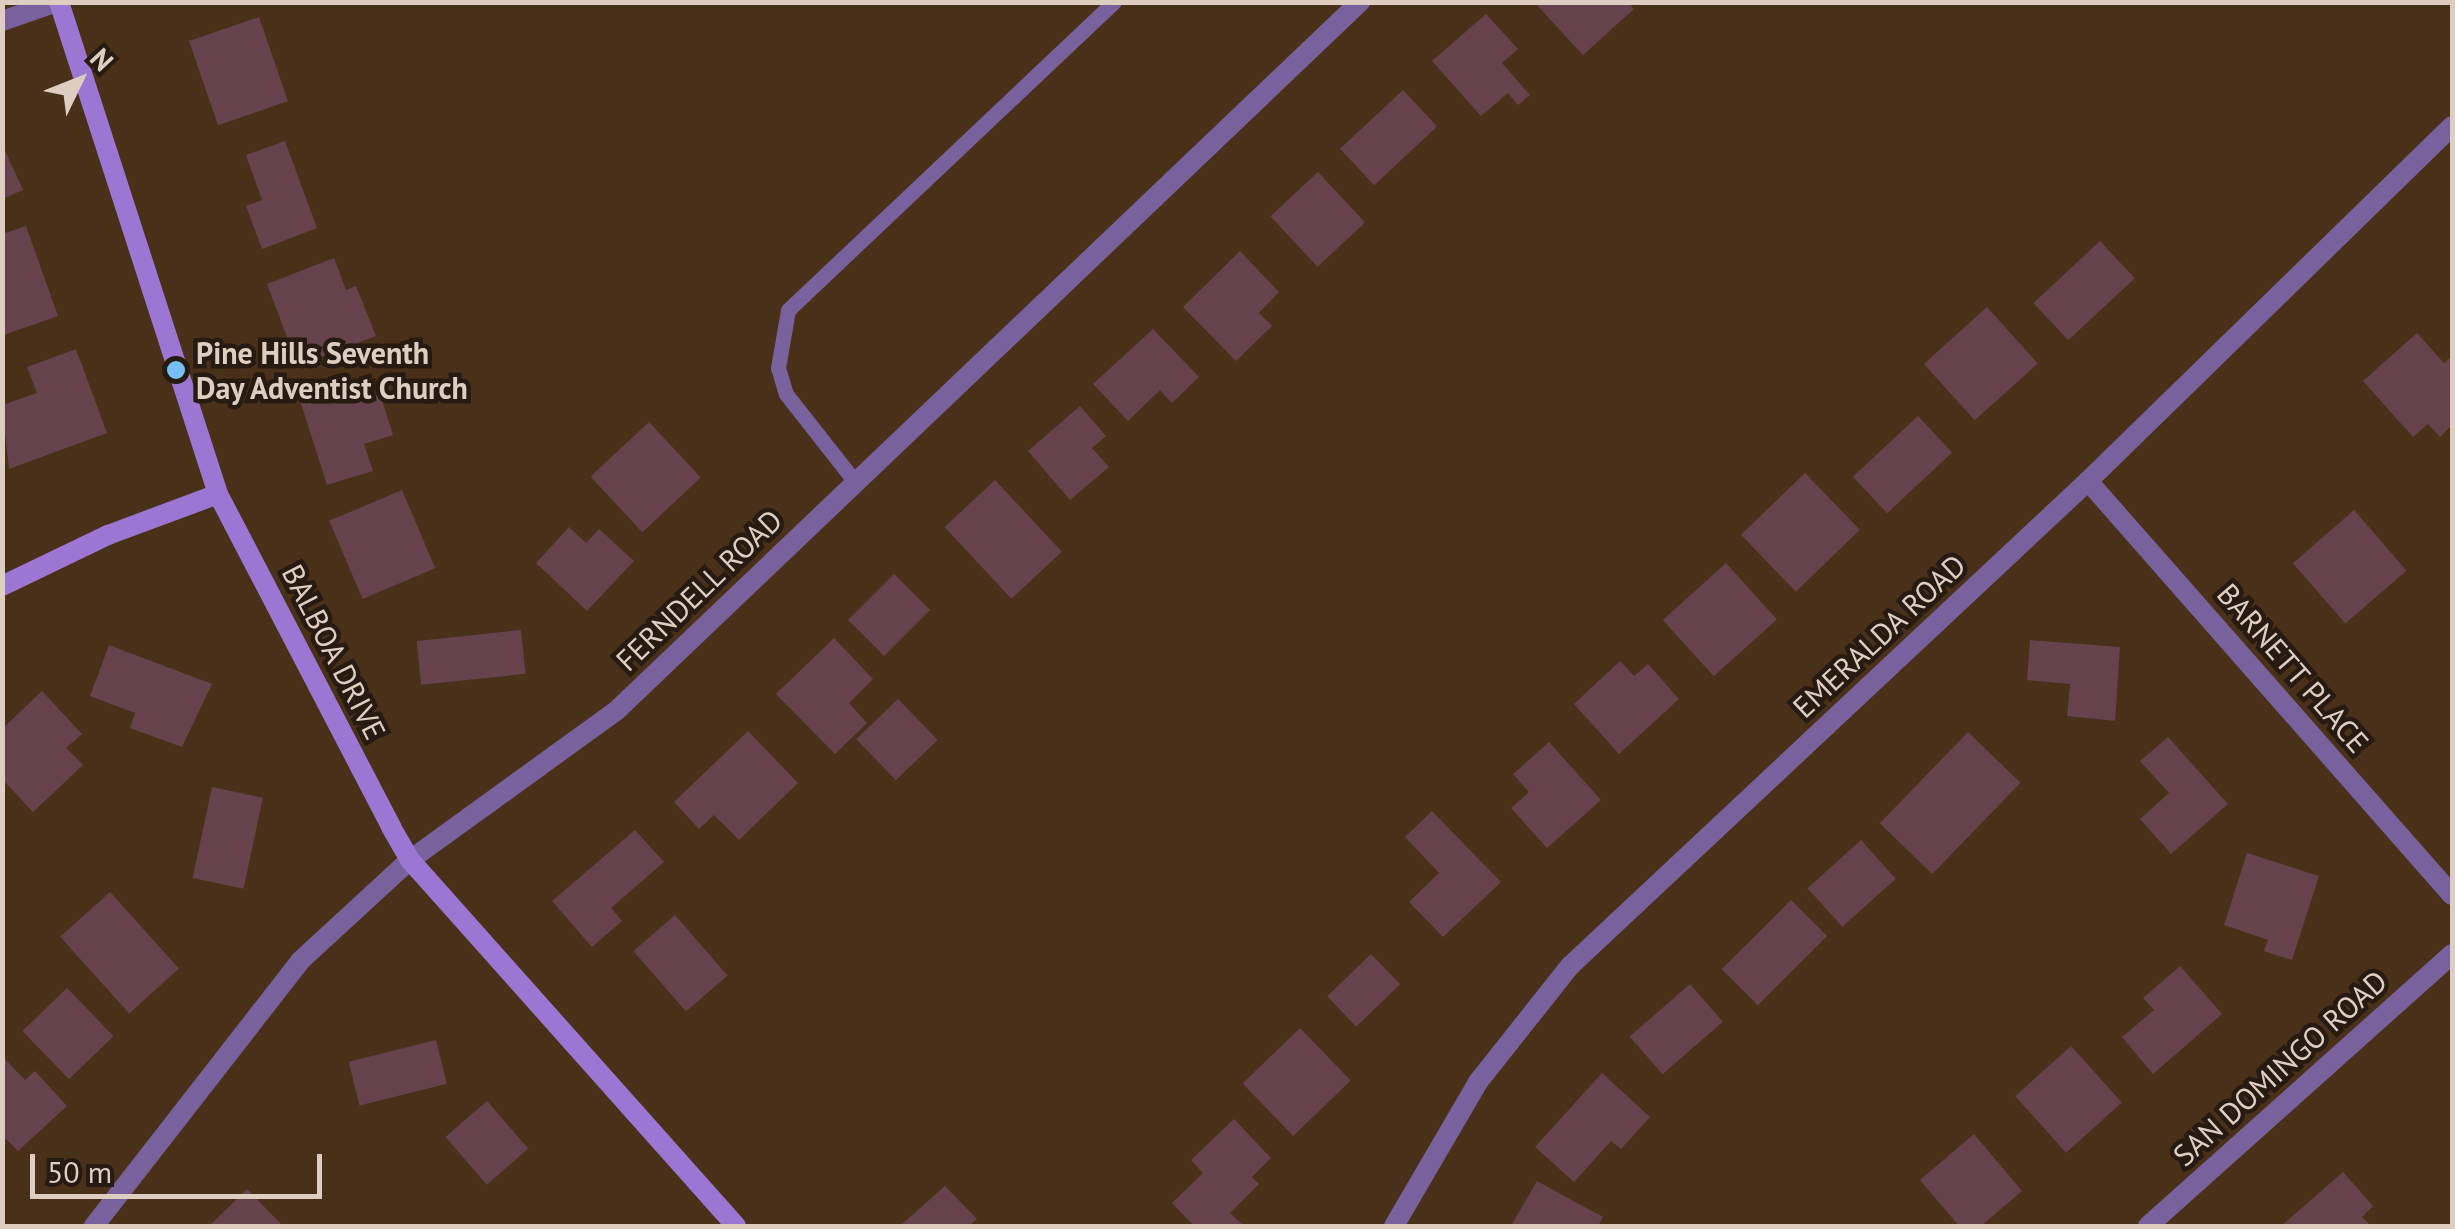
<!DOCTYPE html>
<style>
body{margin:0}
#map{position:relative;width:2455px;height:1229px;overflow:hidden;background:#493019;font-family:"PT Sans",sans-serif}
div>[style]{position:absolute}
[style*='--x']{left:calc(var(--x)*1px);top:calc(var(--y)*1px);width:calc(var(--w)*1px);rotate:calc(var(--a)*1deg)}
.building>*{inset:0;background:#65424c;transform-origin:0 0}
.lane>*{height:15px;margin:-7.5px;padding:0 7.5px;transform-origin:7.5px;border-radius:7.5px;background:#78619c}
.street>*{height:20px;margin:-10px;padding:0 10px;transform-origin:10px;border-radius:10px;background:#78619c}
.secondary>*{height:20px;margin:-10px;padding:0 10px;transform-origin:10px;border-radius:10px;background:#9d76d4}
.dots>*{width:28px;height:28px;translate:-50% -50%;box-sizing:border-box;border:5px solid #271b11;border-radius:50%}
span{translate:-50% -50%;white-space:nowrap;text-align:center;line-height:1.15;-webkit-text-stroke:9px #271b11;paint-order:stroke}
.poi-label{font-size:30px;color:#decec1;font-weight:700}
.left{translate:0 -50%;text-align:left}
.street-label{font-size:30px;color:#decec1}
.frame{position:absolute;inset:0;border:5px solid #decec1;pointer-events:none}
.north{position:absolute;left:30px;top:30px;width:100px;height:100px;-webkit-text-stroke:8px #271b11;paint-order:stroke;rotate:47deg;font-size:28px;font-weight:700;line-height:40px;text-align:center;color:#decec1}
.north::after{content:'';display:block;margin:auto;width:35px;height:45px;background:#decec1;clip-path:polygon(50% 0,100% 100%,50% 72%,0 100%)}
.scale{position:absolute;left:30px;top:1154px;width:292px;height:45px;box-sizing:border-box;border:5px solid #decec1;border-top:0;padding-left:12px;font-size:30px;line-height:35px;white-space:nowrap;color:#decec1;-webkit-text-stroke:8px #271b11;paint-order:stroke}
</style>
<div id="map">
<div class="building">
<div style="clip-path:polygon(1534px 2px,1628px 2px,1634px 9px,1583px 55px)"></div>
<div style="clip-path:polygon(1486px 14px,1518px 49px,1502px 63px,1530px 95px,1518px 105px,1508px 93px,1481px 116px,1432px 61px)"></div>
<div style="left:259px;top:17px;width:89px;height:74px;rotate:71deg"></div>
<div style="left:1403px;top:90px;width:50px;height:86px;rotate:47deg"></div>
<div style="clip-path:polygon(285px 141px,317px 228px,262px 249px,246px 206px,262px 200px,246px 155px)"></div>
<div style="clip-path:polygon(2px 144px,23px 190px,2px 199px)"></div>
<div style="left:1318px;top:172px;width:69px;height:65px;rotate:47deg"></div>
<div style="clip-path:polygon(26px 226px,58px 316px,4px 335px,2px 234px)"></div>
<div style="left:2100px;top:241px;width:51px;height:91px;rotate:47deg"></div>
<div style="clip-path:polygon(1240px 251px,1279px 292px,1259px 313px,1272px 326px,1236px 361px,1183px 307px)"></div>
<div style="clip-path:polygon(334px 258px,346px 290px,356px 286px,376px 336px,298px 366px,267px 284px)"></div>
<div style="left:1987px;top:307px;width:76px;height:85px;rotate:48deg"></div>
<div style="clip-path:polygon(1153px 329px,1199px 377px,1172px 403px,1160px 390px,1128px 421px,1093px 384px)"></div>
<div style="clip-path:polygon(2417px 333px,2444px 363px,2452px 356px,2452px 425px,2440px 437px,2428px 424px,2413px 437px,2363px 381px)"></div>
<div style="clip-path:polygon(76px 349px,107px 433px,9px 469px,2px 405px,37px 393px,27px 367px)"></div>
<div style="clip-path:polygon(351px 377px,359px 401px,380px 394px,393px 435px,364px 444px,373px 471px,327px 485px,298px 394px)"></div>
<div style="clip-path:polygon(1080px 406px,1106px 436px,1092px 448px,1109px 467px,1070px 500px,1028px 451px)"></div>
<div style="left:1918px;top:416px;width:50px;height:89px;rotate:47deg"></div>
<div style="left:649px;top:422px;width:76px;height:80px;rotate:47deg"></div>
<div style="left:1805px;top:473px;width:79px;height:89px;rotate:46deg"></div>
<div style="left:995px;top:480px;width:98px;height:69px;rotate:47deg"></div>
<div style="left:402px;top:490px;width:85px;height:79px;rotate:67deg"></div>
<div style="left:2354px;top:510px;width:80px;height:81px;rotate:49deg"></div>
<div style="clip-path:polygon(569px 527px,586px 543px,599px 529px,634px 561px,587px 611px,536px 563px)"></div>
<div style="left:1726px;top:563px;width:76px;height:85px;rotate:48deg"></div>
<div style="left:894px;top:574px;width:51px;height:65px;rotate:45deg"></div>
<div style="left:521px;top:630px;width:44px;height:105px;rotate:84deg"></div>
<div style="clip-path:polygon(834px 638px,873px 679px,849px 703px,867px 723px,835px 754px,776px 694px)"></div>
<div style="clip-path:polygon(2030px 640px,2120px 647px,2115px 721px,2067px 716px,2070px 684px,2027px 680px)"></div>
<div style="clip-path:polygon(109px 645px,212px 684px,182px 747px,130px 728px,135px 713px,90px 696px)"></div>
<div style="clip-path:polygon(1620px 661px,1634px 676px,1648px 664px,1679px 699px,1619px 754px,1574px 704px)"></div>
<div style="clip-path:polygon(42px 691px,82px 734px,66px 748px,83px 765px,33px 812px,2px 779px,2px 729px)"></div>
<div style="left:898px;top:699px;width:57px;height:58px;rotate:46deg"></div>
<div style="clip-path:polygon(748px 731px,798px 783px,739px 840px,714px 815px,699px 829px,674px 802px)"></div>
<div style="left:1968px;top:732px;width:73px;height:127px;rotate:44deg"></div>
<div style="clip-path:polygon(2168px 737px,2228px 804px,2171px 854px,2140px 819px,2169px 793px,2140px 761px)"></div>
<div style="clip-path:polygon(1549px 742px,1601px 800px,1547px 848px,1511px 808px,1529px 792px,1513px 774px)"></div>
<div style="left:212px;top:787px;width:52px;height:93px;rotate:12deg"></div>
<div style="clip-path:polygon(1432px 811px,1501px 882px,1443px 937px,1409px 902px,1439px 873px,1405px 837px)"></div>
<div style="clip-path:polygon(635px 830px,664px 862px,611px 908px,622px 921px,592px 947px,552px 901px)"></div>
<div style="left:1861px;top:840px;width:52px;height:72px;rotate:48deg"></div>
<div style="clip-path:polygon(2247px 853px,2319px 876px,2292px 960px,2264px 951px,2268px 940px,2224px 925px)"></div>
<div style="left:110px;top:892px;width:103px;height:67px;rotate:48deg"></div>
<div style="left:1791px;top:900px;width:51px;height:98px;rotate:45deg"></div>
<div style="left:675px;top:915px;width:80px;height:55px;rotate:49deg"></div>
<div style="left:1371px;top:954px;width:42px;height:61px;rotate:46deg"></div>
<div style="clip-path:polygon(2180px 966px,2222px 1014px,2153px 1074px,2122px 1037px,2154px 1010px,2143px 998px)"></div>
<div style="left:1690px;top:984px;width:50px;height:80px;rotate:49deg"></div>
<div style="left:67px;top:988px;width:67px;height:62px;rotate:46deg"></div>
<div style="left:1300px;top:1028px;width:73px;height:80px;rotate:46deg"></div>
<div style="left:436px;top:1040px;width:45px;height:90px;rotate:76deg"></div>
<div style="left:2071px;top:1046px;width:76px;height:75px;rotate:48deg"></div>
<div style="clip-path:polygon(2px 1056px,25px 1080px,35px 1071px,67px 1106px,18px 1151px,2px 1135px)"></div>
<div style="clip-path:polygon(1602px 1073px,1650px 1117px,1621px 1149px,1611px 1141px,1574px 1182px,1535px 1147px)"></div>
<div style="left:487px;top:1101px;width:63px;height:55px;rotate:49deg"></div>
<div style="clip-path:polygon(1234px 1119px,1271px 1158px,1252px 1177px,1259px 1184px,1230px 1213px,1244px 1226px,1194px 1226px,1172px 1203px,1203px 1173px,1191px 1160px)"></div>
<div style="clip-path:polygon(1974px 1134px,2022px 1191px,1981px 1226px,1959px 1226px,1920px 1180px)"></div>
<div style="clip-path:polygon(2343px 1172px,2373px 1206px,2362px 1217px,2371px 1226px,2281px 1226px)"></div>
<div style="clip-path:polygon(1537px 1181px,1603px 1217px,1598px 1226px,1511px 1226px)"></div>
<div style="clip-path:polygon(945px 1186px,977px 1219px,969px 1226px,900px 1226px)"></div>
<div style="clip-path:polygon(247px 1189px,283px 1226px,209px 1226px)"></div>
</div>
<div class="lane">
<div style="--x:856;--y:483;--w:113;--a:-128.2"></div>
<div style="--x:786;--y:394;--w:27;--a:-107"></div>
<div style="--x:778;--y:368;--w:59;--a:-80.2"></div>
<div style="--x:788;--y:310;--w:448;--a:-43.4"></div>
</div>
<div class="street">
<div style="--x:2;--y:21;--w:58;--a:-19.1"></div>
<div style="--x:2088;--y:481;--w:551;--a:48.68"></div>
<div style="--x:94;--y:1226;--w:336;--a:-52.1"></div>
<div style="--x:300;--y:961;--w:149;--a:-42.6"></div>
<div style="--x:410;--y:860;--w:254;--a:-35.9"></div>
<div style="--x:616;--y:711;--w:1028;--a:-43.62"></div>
<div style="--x:1394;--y:1226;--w:167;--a:-59.7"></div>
<div style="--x:1478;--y:1082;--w:148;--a:-51.6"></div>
<div style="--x:1570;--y:966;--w:710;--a:-43.12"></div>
<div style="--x:2088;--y:481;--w:508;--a:-44.28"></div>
<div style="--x:2148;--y:1226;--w:408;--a:-41.8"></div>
</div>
<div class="secondary">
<div style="--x:59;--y:2;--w:517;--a:72.09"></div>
<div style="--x:218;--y:494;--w:375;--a:62.5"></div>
<div style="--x:391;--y:827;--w:38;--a:60"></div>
<div style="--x:410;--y:860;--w:490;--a:48.3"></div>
<div style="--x:2;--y:586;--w:118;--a:-25.7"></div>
<div style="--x:108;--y:535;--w:117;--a:-20.4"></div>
</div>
<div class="dots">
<div style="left:176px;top:370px;background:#76c0f7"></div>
</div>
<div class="poi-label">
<span class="left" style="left:196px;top:370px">Pine Hills Seventh<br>Day Adventist Church</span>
</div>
<div class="street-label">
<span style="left:699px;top:590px;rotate:-44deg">FERNDELL ROAD</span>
<span style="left:1879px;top:636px;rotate:-43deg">EMERALDA ROAD</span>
<span style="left:334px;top:652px;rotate:63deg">BALBOA DRIVE</span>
<span style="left:2293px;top:668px;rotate:49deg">BARNETT PLACE</span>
<span style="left:2280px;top:1068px;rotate:-42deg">SAN DOMINGO ROAD</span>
</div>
<div class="frame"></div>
<div class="north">N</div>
<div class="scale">50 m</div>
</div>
